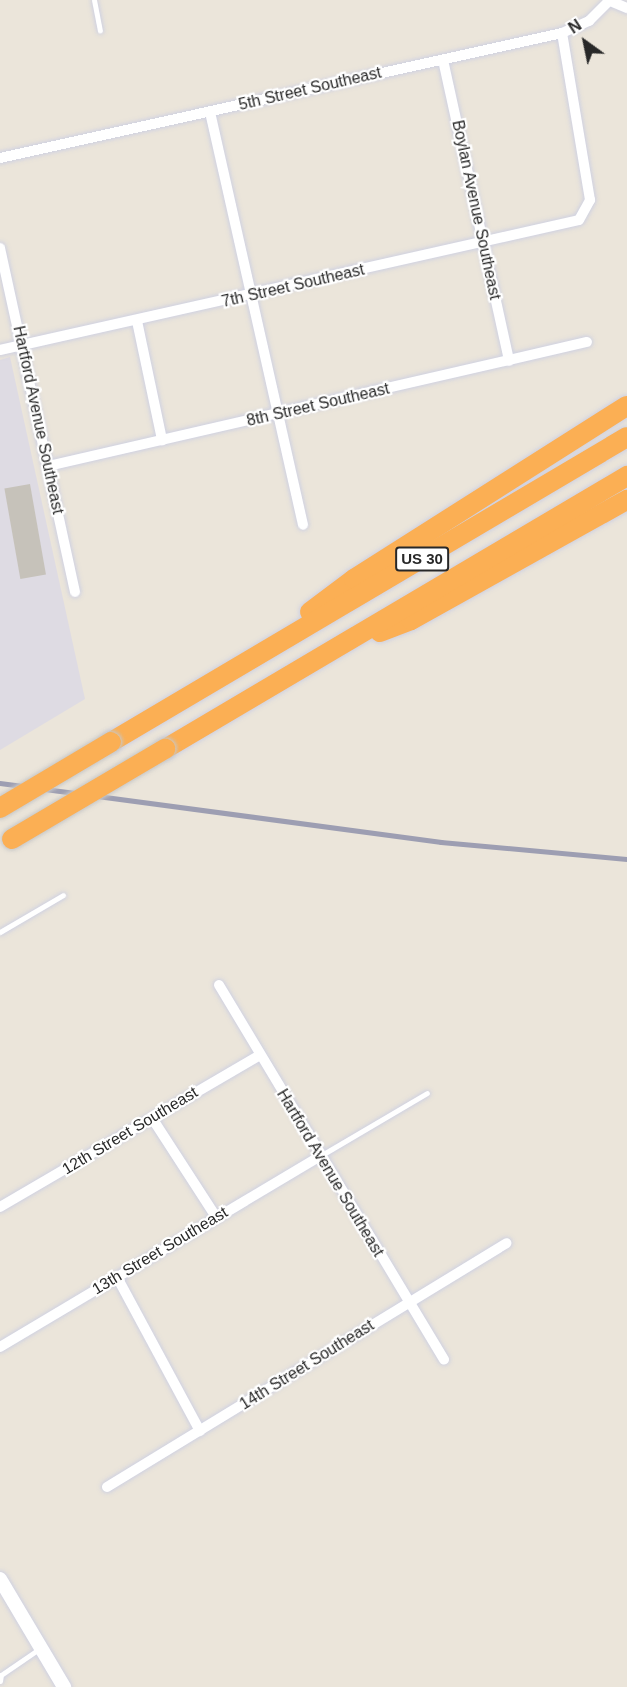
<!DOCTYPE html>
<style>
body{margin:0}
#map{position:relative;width:627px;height:1687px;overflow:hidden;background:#ebe5da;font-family:Arial,sans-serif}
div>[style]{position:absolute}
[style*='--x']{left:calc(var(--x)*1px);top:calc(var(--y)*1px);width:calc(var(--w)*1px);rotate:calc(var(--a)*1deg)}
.industrial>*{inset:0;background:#dedbe3}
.building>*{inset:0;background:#c6c2ba;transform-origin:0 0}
.roads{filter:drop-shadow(0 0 2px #cfd1e1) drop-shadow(0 0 2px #cfd1e1)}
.service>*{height:5px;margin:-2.5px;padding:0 2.5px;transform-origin:2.5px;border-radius:2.5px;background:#fff}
.minor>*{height:10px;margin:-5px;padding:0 5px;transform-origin:5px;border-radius:5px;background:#fff}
.tertiary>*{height:14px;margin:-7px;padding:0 7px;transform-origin:7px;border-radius:7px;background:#fff}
.motorway>*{height:20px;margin:-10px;padding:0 10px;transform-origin:10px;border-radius:10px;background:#fbaf54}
.rail>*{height:4.5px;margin:-2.25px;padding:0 2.25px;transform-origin:2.25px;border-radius:2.25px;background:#9d9eb2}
.bridges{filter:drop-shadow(0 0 2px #c7c7c7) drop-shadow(0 0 2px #c7c7c7)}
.motorway-bridge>*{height:20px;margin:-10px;padding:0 10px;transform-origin:10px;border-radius:10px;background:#fbaf54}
span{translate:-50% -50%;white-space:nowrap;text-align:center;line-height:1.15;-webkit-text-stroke:4.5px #fff;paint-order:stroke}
.shield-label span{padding:2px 4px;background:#fff;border:2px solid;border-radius:4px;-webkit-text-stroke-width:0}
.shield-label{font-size:15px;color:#282828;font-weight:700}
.street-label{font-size:16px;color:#282828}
.north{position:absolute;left:555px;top:12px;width:60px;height:60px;-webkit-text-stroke:4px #fff;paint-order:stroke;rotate:327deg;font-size:16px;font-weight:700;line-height:24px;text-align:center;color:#282828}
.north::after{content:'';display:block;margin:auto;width:21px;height:27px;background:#282828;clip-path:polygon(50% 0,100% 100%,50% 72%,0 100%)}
</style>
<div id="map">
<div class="industrial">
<div style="clip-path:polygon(10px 357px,85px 699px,0 750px,0 360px)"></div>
</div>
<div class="building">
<div style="left:30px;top:484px;width:92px;height:26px;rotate:80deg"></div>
</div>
<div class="roads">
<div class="service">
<div style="--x:94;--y:0;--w:31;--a:79"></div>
<div style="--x:0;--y:932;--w:73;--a:-30.4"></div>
<div style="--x:320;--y:1156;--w:124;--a:-30.5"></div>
<div style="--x:0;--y:1681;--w:6;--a:-81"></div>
<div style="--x:1;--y:1675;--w:46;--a:-34.4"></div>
</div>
<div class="minor">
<div style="--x:608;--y:0;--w:21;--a:23"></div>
<div style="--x:443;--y:60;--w:308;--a:77.6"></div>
<div style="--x:210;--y:112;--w:423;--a:77.3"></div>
<div style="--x:0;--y:158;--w:576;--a:-12.54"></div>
<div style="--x:562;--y:33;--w:30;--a:-24"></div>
<div style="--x:589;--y:21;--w:30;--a:-45"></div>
<div style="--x:0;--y:248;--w:352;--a:77.7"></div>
<div style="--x:137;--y:321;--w:122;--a:78.1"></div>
<div style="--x:0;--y:350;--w:593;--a:-12.65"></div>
<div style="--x:579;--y:220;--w:23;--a:-61"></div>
<div style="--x:590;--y:200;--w:169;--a:-99.5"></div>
<div style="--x:48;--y:466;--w:553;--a:-12.96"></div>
<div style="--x:219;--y:985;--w:437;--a:59"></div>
<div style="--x:152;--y:1118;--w:118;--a:57.1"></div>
<div style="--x:0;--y:1207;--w:301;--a:-30.3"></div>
<div style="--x:117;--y:1277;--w:175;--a:61.7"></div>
<div style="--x:0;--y:1347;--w:373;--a:-30.8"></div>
<div style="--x:107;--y:1487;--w:468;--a:-31.4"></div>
</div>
<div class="tertiary">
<div style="--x:0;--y:1579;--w:126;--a:59.3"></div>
</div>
<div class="motorway">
<div style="--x:310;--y:612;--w:55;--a:-36.9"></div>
<div style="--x:354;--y:579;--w:323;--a:-32.4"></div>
<div style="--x:380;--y:632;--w:33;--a:-21"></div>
<div style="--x:411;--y:620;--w:247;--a:-29.1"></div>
<div style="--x:111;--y:742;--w:599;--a:-30.59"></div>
<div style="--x:165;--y:749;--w:537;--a:-30.58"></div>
</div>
</div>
<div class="rail">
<div style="--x:0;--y:783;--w:445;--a:7.6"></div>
<div style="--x:441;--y:842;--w:187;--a:5.2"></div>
</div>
<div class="bridges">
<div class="motorway-bridge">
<div style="--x:0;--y:808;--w:129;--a:-30.7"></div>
<div style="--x:12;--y:839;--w:178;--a:-30.5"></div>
</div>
</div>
<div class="shield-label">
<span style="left:422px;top:559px">US 30</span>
</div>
<div class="street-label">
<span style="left:310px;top:89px;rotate:-13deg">5th Street Southeast</span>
<span style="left:476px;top:210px;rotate:78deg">Boylan Avenue Southeast</span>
<span style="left:293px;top:286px;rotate:-13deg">7th Street Southeast</span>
<span style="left:318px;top:405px;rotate:-13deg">8th Street Southeast</span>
<span style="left:38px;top:420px;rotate:78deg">Hartford Avenue Southeast</span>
<span style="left:130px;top:1131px;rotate:-31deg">12th Street Southeast</span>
<span style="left:330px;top:1173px;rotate:59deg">Hartford Avenue Southeast</span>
<span style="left:160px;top:1251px;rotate:-31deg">13th Street Southeast</span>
<span style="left:307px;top:1365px;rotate:-32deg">14th Street Southeast</span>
</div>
<div class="north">N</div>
</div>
